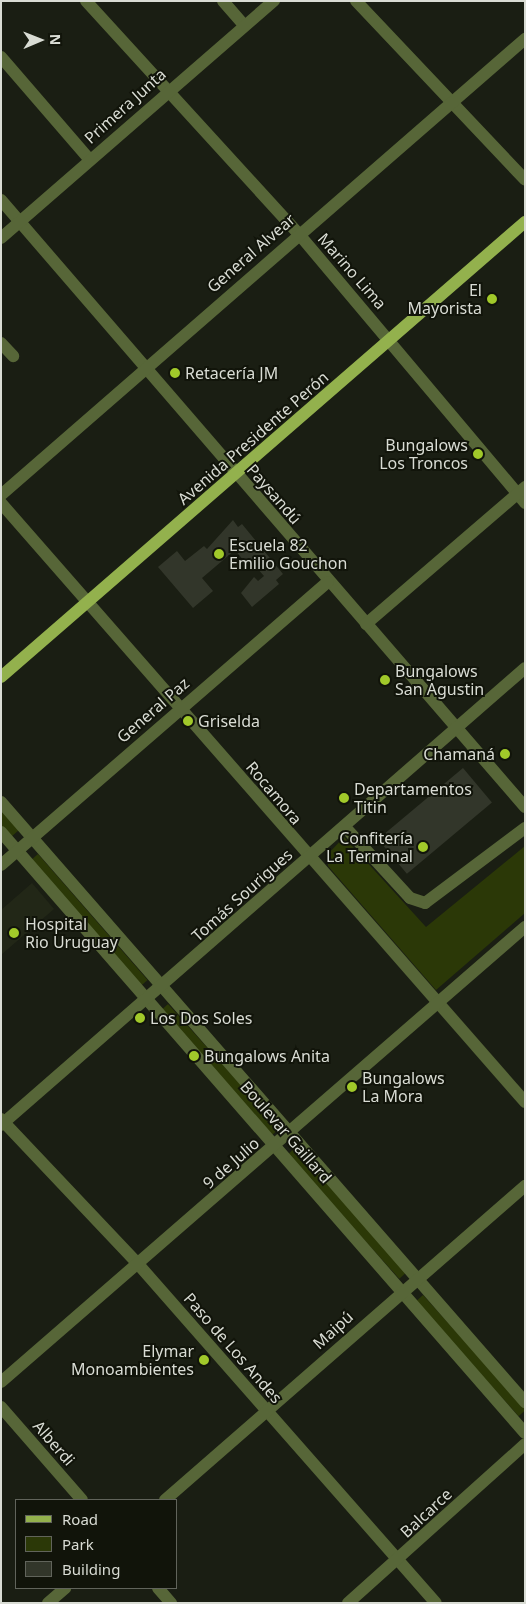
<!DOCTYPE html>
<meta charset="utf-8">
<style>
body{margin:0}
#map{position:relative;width:526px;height:1604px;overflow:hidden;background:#1a1e13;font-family:"Noto Sans",sans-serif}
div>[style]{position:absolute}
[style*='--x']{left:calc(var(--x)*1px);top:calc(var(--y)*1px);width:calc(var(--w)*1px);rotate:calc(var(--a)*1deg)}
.built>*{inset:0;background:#222717}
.green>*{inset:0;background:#2b3807;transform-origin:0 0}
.building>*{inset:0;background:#32362a;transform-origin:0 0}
.minor>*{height:12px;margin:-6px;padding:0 6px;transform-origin:6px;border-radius:6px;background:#576638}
.major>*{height:12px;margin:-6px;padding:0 6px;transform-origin:6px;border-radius:6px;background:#93b14d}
.dots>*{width:14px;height:14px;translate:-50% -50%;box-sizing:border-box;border:2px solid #11140a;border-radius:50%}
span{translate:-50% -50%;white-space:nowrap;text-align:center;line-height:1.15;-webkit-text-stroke:4px #11140a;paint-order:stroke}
.street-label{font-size:16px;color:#d9dcd4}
.poi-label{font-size:16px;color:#d9dcd4}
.right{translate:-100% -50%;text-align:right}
.left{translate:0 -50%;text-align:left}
.frame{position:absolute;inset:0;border:2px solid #d9dcd4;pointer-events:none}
.legend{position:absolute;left:15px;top:1499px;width:162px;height:90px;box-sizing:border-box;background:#11140a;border:1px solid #61645b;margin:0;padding:6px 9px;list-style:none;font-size:15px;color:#d9dcd4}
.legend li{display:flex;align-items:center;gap:10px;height:25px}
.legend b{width:25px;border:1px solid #61645b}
.north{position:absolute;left:15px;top:15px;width:50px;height:50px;-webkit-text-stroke:4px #11140a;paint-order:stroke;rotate:89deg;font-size:14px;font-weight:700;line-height:20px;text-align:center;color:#d9dcd4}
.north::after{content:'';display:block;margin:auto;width:18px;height:22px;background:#d9dcd4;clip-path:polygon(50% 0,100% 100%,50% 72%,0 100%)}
</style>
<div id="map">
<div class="built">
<div style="clip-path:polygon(32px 883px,54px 909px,1px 955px,1px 910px)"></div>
</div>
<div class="green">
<div style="clip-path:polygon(1px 811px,19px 830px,11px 837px,1px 826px)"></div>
<div style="clip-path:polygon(344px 837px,426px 927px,525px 846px,525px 913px,436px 990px,328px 866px,327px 855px)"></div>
<div style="left:38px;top:854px;width:167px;height:11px;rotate:49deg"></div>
<div style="left:168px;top:1004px;width:167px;height:10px;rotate:48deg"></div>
<div style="left:295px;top:1148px;width:167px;height:10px;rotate:48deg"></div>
<div style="left:423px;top:1295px;width:154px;height:10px;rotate:48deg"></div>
</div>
<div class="building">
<div style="clip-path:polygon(233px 520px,238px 527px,242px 524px,283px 574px,276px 580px,279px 584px,252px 607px,241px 593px,254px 577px,258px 581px,264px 576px,256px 567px,252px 571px,235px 550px,202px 578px,213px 591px,193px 608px,158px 567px,177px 551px,185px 561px,204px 546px,207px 549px)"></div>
<div style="left:463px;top:768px;width:45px;height:111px;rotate:50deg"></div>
</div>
<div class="minor">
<div style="--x:86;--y:1;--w:314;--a:47.6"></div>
<div style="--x:298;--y:233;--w:353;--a:49.9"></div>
<div style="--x:223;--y:1;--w:30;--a:49"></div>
<div style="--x:356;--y:1;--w:246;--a:46.6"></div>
<div style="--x:1;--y:57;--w:136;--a:49.2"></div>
<div style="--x:1;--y:200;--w:802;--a:49.2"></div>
<div style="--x:1;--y:238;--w:362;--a:-41"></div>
<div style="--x:1;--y:343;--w:18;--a:47"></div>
<div style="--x:1;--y:495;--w:695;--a:-41.03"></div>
<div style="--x:1;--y:503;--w:796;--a:48.82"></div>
<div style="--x:366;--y:624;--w:210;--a:-40.7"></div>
<div style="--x:1;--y:802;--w:797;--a:48.87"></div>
<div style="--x:345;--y:827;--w:96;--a:47.5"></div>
<div style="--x:410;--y:898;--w:16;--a:18"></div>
<div style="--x:425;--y:903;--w:125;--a:-36.9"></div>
<div style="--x:1;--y:832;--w:797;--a:48.92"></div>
<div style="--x:1;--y:865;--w:432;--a:-40.9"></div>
<div style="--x:1;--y:1119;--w:199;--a:46.6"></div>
<div style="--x:138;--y:1264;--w:451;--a:48.7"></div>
<div style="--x:1;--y:1125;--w:695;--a:-41.09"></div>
<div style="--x:1;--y:1382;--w:694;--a:-40.97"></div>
<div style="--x:1;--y:1407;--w:123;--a:48.9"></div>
<div style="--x:165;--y:1500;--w:478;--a:-41.1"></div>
<div style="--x:158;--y:1588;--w:20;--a:49"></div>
<div style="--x:48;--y:1603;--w:23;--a:-41"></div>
<div style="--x:348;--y:1603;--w:238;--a:-41.9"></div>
</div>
<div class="major">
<div style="--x:1;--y:677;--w:694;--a:-40.97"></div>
</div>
<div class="dots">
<div style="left:492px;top:299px;background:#a1c92a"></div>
<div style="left:175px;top:373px;background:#a1c92a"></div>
<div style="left:478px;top:454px;background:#a1c92a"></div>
<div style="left:219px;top:554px;background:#a1c92a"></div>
<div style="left:385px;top:680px;background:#a1c92a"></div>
<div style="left:188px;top:721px;background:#a1c92a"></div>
<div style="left:505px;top:754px;background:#a1c92a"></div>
<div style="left:344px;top:798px;background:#a1c92a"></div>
<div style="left:423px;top:847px;background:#a1c92a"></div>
<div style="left:14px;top:933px;background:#a1c92a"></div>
<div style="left:140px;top:1018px;background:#a1c92a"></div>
<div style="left:194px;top:1056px;background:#a1c92a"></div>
<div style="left:352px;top:1087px;background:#a1c92a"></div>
<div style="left:204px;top:1360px;background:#a1c92a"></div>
</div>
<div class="street-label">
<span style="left:125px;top:106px;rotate:-42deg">Primera Junta</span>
<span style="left:251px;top:253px;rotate:-41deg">General Alvear</span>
<span style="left:352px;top:271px;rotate:49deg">Marino Lima</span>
<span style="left:253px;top:438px;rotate:-41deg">Avenida Presidente Perón</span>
<span style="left:274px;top:494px;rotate:49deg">Paysandú</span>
<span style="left:153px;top:710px;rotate:-41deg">General Paz</span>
<span style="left:274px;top:793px;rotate:50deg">Rocamora</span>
<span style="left:242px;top:895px;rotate:-42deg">Tomás Sourigues</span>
<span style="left:286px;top:1132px;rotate:49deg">Boulevar Gaillard</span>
<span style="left:231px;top:1163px;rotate:-41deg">9 de Julio</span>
<span style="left:333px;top:1330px;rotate:-42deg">Maipú</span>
<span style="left:233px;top:1348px;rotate:49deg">Paso de Los Andes</span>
<span style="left:54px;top:1443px;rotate:49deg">Alberdi</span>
<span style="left:426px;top:1513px;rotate:-43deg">Balcarce</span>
</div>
<div class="poi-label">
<span class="right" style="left:482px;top:299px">El<br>Mayorista</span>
<span class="left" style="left:185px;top:373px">Retacería JM</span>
<span class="right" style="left:468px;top:454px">Bungalows<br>Los Troncos</span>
<span class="left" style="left:229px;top:554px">Escuela 82<br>Emilio Gouchon</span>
<span class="left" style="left:395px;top:680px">Bungalows<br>San Agustin</span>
<span class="left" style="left:198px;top:721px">Griselda</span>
<span class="right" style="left:495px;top:754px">Chamaná</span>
<span class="left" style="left:354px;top:798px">Departamentos<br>Titin</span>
<span class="right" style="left:413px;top:847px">Confitería<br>La Terminal</span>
<span class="left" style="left:25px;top:933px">Hospital<br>Rio Uruguay</span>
<span class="left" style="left:150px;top:1018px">Los Dos Soles</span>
<span class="left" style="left:204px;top:1056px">Bungalows Anita</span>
<span class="left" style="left:362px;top:1087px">Bungalows<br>La Mora</span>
<span class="right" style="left:194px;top:1360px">Elymar<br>Monoambientes</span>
</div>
<div class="frame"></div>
<ul class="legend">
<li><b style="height:6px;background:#93b14d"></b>Road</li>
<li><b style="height:14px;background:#2b3807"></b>Park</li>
<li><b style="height:14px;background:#32362a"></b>Building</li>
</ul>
<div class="north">N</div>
</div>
